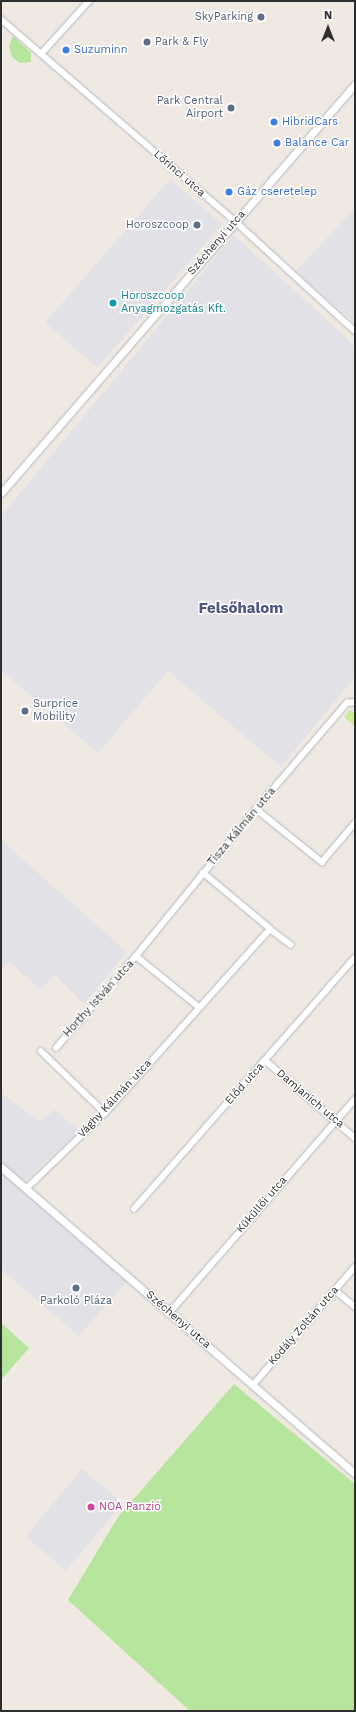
<!DOCTYPE html>
<meta charset="utf-8">
<style>
body{margin:0}
#map{position:relative;width:356px;height:1712px;overflow:hidden;background:#efe9e1;font-family:"Work Sans",sans-serif}
div>[style]{position:absolute}
[style*='--x']{left:calc(var(--x)*1px);top:calc(var(--y)*1px);width:calc(var(--w)*1px);rotate:calc(var(--a)*1deg)}
.industrial>*{inset:0;background:#e3e1e8;transform-origin:0 0}
.green>*{inset:0;background:#b6e59e}
.pitch>*{inset:0;background:#c9ec9a}
.roads{filter:drop-shadow(0 0 1px #b4b7c1) drop-shadow(0 0 1px #b4b7c1)}
.street>*{height:5.5px;margin:-2.75px;padding:0 2.75px;transform-origin:2.75px;border-radius:2.75px;background:#fff}
.secondary>*{height:7px;margin:-3.5px;padding:0 3.5px;transform-origin:3.5px;border-radius:3.5px;background:#fff}
.dots>*{width:11px;height:11px;translate:-50% -50%;box-sizing:border-box;border:2px solid #fff;border-radius:50%}
span{translate:-50% -50%;white-space:nowrap;text-align:center;line-height:1.15;-webkit-text-stroke:3px #fff;paint-order:stroke}
.service-label{font-size:11px;color:#4e5e75}
.right{translate:-100% -50%;text-align:right}
.left{translate:0 -50%;text-align:left}
.shop-label{font-size:11px;color:#366cbe}
.street-label{font-size:11px;color:#2e2e2e}
.culture-label{font-size:11px;color:#0d838f}
.hotel-label{font-size:11px;color:#b23c85}
.district-label{font-size:15px;color:#4d5680;font-weight:700}
.frame{position:absolute;inset:0;border:2px solid #2e2e2e;pointer-events:none}
.north{position:absolute;left:308px;top:8px;width:40px;height:40px;-webkit-text-stroke:3px #fff;paint-order:stroke;rotate:0deg;font-size:11px;font-weight:700;line-height:16px;text-align:center;color:#2e2e2e}
.north::after{content:'';display:block;margin:auto;width:14px;height:18px;background:#2e2e2e;clip-path:polygon(50% 0,100% 100%,50% 72%,0 100%)}
</style>
<div id="map">
<div class="industrial">
<div style="left:170px;top:179px;width:69px;height:190px;rotate:41deg"></div>
<div style="clip-path:polygon(355px 208px,355px 323px,296px 271px)"></div>
<div style="clip-path:polygon(234px 235px,355px 346px,355px 677px,281px 767px,168px 671px,98px 753px,1px 670px,1px 516px)"></div>
<div style="clip-path:polygon(1px 840px,127px 952px,84px 1004px,55px 974px,40px 990px,9px 961px,1px 968px)"></div>
<div style="clip-path:polygon(1px 1093px,39px 1121px,55px 1110px,80px 1131px,24px 1181px,130px 1278px,79px 1336px,1px 1269px)"></div>
<div style="left:82px;top:1469px;width:53px;height:88px;rotate:40deg"></div>
</div>
<div class="green">
<div style="clip-path:polygon(13px 36px,31px 53px,31px 62px,20px 63px,12px 57px,9px 46px)"></div>
<div style="clip-path:polygon(1px 1323px,29px 1348px,1px 1380px)"></div>
<div style="clip-path:polygon(234px 1384px,355px 1484px,355px 1711px,190px 1711px,68px 1600px,118px 1517px)"></div>
</div>
<div class="pitch">
<div style="clip-path:polygon(350px 710px,355px 713px,355px 727px,344px 717px)"></div>
</div>
<div class="roads">
<div class="street">
<div style="--x:1;--y:19;--w:309;--a:40.8"></div>
<div style="--x:235;--y:221;--w:163;--a:42.5"></div>
<div style="--x:41;--y:54;--w:72;--a:-47.8"></div>
<div style="--x:256;--y:809;--w:85;--a:38.8"></div>
<div style="--x:322;--y:862;--w:51;--a:-49.8"></div>
<div style="--x:270;--y:929;--w:26;--a:37"></div>
<div style="--x:136;--y:956;--w:190;--a:-50.8"></div>
<div style="--x:256;--y:809;--w:140;--a:-49.4"></div>
<div style="--x:347;--y:703;--w:8;--a:-7"></div>
<div style="--x:56;--y:1048;--w:122;--a:-49"></div>
<div style="--x:136;--y:956;--w:81;--a:39"></div>
<div style="--x:41;--y:1051;--w:89;--a:44.1"></div>
<div style="--x:266;--y:1061;--w:118;--a:40.9"></div>
<div style="--x:27;--y:1188;--w:108;--a:-43.9"></div>
<div style="--x:105;--y:1113;--w:247;--a:-48.1"></div>
<div style="--x:270;--y:929;--w:87;--a:-140.1"></div>
<div style="--x:134;--y:1209;--w:335;--a:-48.7"></div>
<div style="--x:335;--y:1290;--w:26;--a:40"></div>
<div style="--x:170;--y:1312;--w:282;--a:-49"></div>
<div style="--x:253;--y:1385;--w:156;--a:-49.2"></div>
</div>
<div class="secondary">
<div style="--x:1;--y:493;--w:541;--a:-49.12"></div>
<div style="--x:1;--y:1167;--w:469;--a:40.9"></div>
</div>
</div>
<div class="dots">
<div style="left:261px;top:17px;background:#5c6f8a"></div>
<div style="left:147px;top:42px;background:#5c6f8a"></div>
<div style="left:66px;top:50px;background:#3f7fe0"></div>
<div style="left:231px;top:108px;background:#5c6f8a"></div>
<div style="left:274px;top:122px;background:#3f7fe0"></div>
<div style="left:277px;top:143px;background:#3f7fe0"></div>
<div style="left:229px;top:192px;background:#3f7fe0"></div>
<div style="left:197px;top:225px;background:#5c6f8a"></div>
<div style="left:113px;top:303px;background:#0f9aa8"></div>
<div style="left:25px;top:711px;background:#5c6f8a"></div>
<div style="left:76px;top:1288px;background:#5c6f8a"></div>
<div style="left:91px;top:1507px;background:#d1479c"></div>
</div>
<div class="service-label">
<span class="right" style="left:253px;top:17px">SkyParking</span>
<span class="left" style="left:155px;top:42px">Park &amp; Fly</span>
<span class="right" style="left:223px;top:108px">Park Central<br>Airport</span>
<span class="right" style="left:189px;top:225px">Horoszcoop</span>
<span class="left" style="left:33px;top:711px">Surprice<br>Mobility</span>
<span style="left:76px;top:1301px">Parkoló Pláza</span>
</div>
<div class="shop-label">
<span class="left" style="left:74px;top:50px">Suzuminn</span>
<span class="left" style="left:282px;top:122px">HibridCars</span>
<span class="left" style="left:285px;top:143px">Balance Car</span>
<span class="left" style="left:237px;top:192px">Gáz cseretelep</span>
</div>
<div class="street-label">
<span style="left:179px;top:174px;rotate:41deg">Lőrinci utca</span>
<span style="left:217px;top:243px;rotate:-49deg">Széchenyi utca</span>
<span style="left:242px;top:827px;rotate:-50deg">Tisza Kálmán utca</span>
<span style="left:99px;top:999px;rotate:-48deg">Horthy István utca</span>
<span style="left:245px;top:1084px;rotate:-48deg">Előd utca</span>
<span style="left:115px;top:1099px;rotate:-47deg">Vághy Kálmán utca</span>
<span style="left:310px;top:1099px;rotate:40deg">Damjanich utca</span>
<span style="left:262px;top:1205px;rotate:-49deg">Küküllői utca</span>
<span style="left:178px;top:1320px;rotate:41deg">Széchenyi utca</span>
<span style="left:304px;top:1326px;rotate:-49deg">Kodály Zoltán utca</span>
</div>
<div class="culture-label">
<span class="left" style="left:121px;top:303px">Horoszcoop<br>Anyagmozgatás Kft.</span>
</div>
<div class="hotel-label">
<span class="left" style="left:99px;top:1507px">NOA Panzió</span>
</div>
<div class="district-label">
<span style="left:241px;top:609px">Felsőhalom</span>
</div>
<div class="frame"></div>
<div class="north">N</div>
</div>
